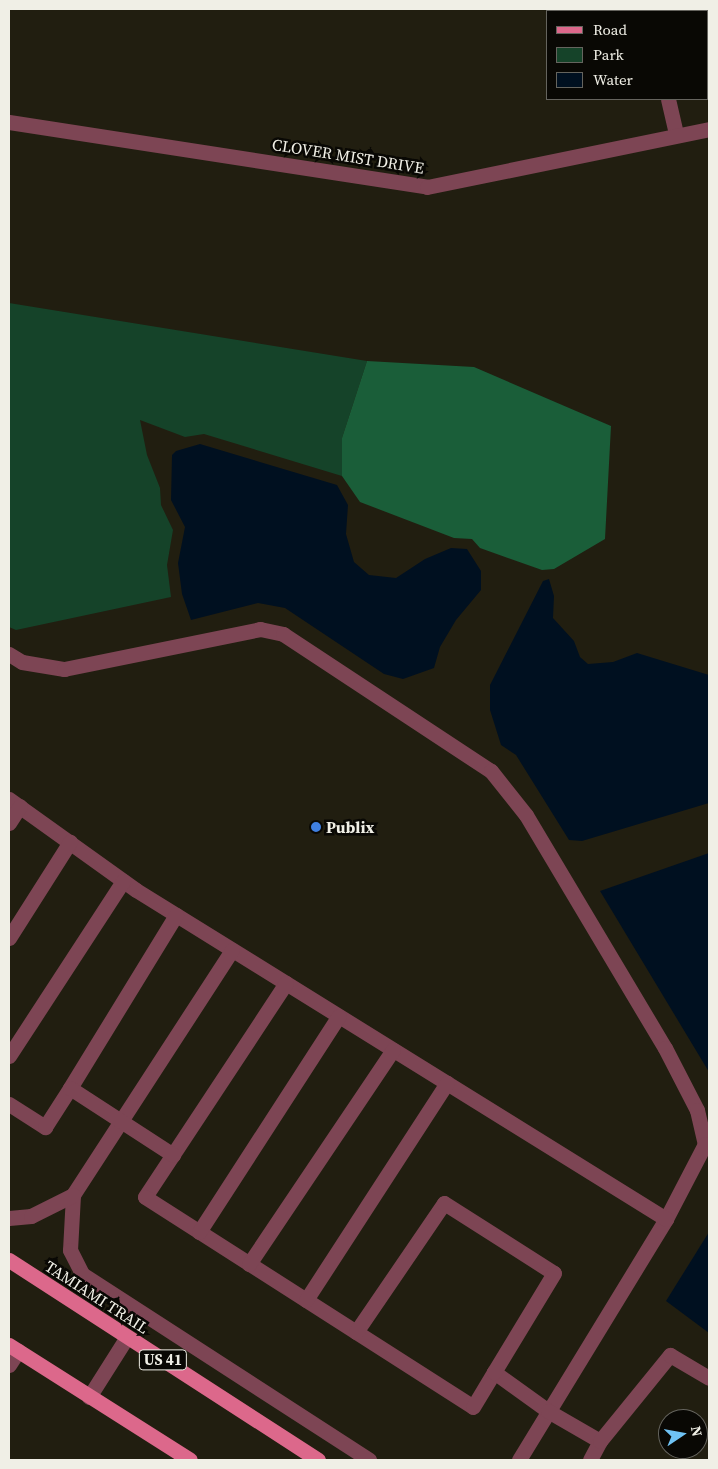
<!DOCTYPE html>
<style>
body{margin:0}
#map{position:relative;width:718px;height:1469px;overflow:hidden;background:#211e10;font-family:"Source Serif 4",serif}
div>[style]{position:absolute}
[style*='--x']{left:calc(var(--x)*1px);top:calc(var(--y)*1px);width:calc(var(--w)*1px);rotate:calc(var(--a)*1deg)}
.green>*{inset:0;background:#154329}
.forest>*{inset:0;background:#1a5e39}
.water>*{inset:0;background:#001020}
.minor>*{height:15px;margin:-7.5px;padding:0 7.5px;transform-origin:7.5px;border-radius:7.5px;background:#7d4554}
.major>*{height:15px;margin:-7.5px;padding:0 7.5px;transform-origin:7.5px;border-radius:7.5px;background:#dc688b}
.dots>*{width:14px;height:14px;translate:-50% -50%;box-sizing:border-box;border:2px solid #090804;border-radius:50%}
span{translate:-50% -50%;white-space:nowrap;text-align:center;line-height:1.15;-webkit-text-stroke:5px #090804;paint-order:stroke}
.shield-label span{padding:1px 4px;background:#090804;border:1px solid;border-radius:4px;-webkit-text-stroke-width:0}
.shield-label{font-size:15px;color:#f0efe6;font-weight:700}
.street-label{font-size:16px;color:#f0efe6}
.poi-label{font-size:16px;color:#f0efe6;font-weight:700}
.left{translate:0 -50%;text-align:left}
.frame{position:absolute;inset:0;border:10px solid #f0efe6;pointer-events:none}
.legend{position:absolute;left:546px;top:10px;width:162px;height:90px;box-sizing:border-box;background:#090804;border:1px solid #65645e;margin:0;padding:6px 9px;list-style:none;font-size:15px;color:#f0efe6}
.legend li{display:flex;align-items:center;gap:10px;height:25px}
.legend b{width:25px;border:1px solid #65645e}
.north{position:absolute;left:658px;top:1409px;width:50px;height:50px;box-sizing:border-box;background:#090804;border:1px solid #65645e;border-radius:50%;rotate:78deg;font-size:14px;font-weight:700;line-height:20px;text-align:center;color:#f0efe6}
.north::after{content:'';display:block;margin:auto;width:18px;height:22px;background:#6fc2f4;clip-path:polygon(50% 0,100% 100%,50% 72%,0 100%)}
</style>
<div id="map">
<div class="green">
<div style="clip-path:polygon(9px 303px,367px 361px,342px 438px,342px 476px,204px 434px,185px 437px,140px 420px,147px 455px,160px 488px,161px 505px,173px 530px,167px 565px,171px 597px,16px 630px,9px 627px)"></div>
</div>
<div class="forest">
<div style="clip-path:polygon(367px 361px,474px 367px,611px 426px,605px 539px,554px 569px,542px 570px,480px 548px,472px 539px,454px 538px,360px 502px,342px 476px,342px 438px)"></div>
</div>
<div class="water">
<div style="clip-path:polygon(200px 444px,337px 485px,348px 505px,346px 534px,354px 562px,369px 575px,396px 578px,425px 559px,451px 548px,467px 549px,481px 571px,481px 590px,456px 620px,440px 647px,434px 668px,403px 679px,384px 674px,285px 608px,258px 603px,191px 620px,182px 594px,178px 563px,185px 527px,171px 500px,172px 455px,176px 451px)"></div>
<div style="clip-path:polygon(549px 579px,554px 596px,553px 618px,574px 641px,580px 657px,588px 664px,613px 662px,637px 653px,709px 675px,709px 803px,582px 841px,569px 840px,516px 755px,501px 745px,490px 710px,490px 685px,543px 581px)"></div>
<div style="clip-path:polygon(709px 853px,709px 1072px,600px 891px)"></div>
<div style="clip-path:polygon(709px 1232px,709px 1333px,666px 1301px)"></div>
</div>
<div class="minor">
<div style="--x:650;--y:9;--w:2;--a:90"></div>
<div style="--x:668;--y:99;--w:37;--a:77"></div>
<div style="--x:9;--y:122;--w:423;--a:8.8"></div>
<div style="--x:427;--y:187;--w:288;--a:-11.6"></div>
<div style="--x:9;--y:654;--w:15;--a:32"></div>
<div style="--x:22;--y:662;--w:43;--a:9.5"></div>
<div style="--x:64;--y:669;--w:200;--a:-11.5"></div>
<div style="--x:260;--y:629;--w:24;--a:12"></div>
<div style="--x:283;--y:634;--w:249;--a:33.4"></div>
<div style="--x:491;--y:771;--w:56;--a:51.5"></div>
<div style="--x:526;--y:815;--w:271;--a:59.2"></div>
<div style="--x:665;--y:1048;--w:70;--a:62.7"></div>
<div style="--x:697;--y:1110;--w:35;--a:77"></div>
<div style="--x:705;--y:1144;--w:85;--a:117.5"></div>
<div style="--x:666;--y:1219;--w:282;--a:121.4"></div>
<div style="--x:9;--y:799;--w:156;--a:35.6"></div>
<div style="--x:136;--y:890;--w:624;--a:31.83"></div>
<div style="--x:9;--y:823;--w:20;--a:-57"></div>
<div style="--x:9;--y:938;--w:114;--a:-57.6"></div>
<div style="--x:232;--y:950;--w:292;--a:123"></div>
<div style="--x:73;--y:1195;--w:55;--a:93.1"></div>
<div style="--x:70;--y:1250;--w:27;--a:63"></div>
<div style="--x:82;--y:1274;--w:342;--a:32.9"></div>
<div style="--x:286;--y:983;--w:256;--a:123.4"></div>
<div style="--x:145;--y:1197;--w:389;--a:32.6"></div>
<div style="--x:473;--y:1407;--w:41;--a:-59"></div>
<div style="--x:494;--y:1372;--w:67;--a:35.8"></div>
<div style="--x:548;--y:1411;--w:60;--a:30"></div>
<div style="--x:600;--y:1441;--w:21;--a:118"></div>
<div style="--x:9;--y:1056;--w:209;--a:-56.9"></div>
<div style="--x:70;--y:1088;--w:203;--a:-58.5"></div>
<div style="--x:9;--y:1104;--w:43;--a:32.6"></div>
<div style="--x:45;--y:1127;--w:46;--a:-57.3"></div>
<div style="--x:70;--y:1088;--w:123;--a:33"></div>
<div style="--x:9;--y:1218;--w:22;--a:-5"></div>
<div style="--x:31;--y:1216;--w:47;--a:-26.6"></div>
<div style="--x:199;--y:1232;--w:257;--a:-57.1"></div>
<div style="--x:249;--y:1264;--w:258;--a:-56.1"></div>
<div style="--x:306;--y:1300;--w:259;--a:-57"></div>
<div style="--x:356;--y:1332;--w:156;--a:-55.7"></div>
<div style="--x:444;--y:1203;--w:130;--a:32.5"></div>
<div style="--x:554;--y:1273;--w:116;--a:121.2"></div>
<div style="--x:9;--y:1365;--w:17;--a:-57"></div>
<div style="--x:89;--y:1397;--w:71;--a:-57.7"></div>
<div style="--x:600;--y:1441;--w:111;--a:-50.9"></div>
<div style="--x:670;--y:1355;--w:45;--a:30.5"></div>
</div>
<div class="major">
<div style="--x:9;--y:1260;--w:368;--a:32.9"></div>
<div style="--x:9;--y:1345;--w:214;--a:32.4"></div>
</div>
<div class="dots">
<div style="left:316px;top:827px;background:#3f7fe0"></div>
</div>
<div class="shield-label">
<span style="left:163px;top:1360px">US 41</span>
</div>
<div class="street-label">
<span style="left:348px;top:156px;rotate:9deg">CLOVER MIST DRIVE</span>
<span style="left:97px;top:1297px;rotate:33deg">TAMIAMI TRAIL</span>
</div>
<div class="poi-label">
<span class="left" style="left:326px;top:827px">Publix</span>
</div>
<div class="frame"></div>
<ul class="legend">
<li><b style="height:6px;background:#dc688b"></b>Road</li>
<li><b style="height:14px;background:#154329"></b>Park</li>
<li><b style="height:14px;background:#001020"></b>Water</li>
</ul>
<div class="north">N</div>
</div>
